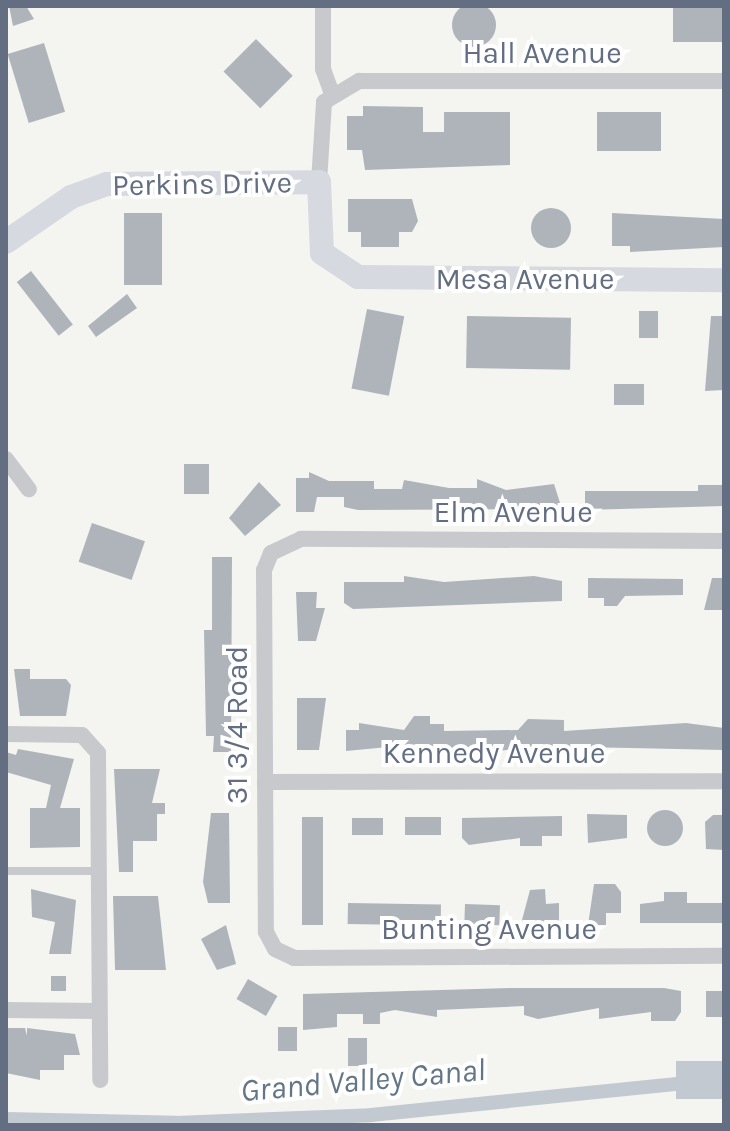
<!DOCTYPE html>
<style>
body{margin:0}
#map{position:relative;width:730px;height:1131px;overflow:hidden;background:#f4f5f0;font-family:Karla,sans-serif}
div>[style]{position:absolute}
[style*='--x']{left:calc(var(--x)*1px);top:calc(var(--y)*1px);width:calc(var(--w)*1px);rotate:calc(var(--a)*1deg)}
.water>*{inset:0;background:#c2c9d0;transform-origin:0 0}
.canal>*{height:14px;margin:-7px;padding:0 7px;transform-origin:7px;border-radius:7px;background:#c2c9d0}
.building>*{inset:0;background:#afb4bb;transform-origin:0 0}
.round{border-radius:50%}
.lane>*{height:8px;margin:-4px;padding:0 4px;transform-origin:4px;border-radius:4px;background:#c7c9cd}
.street>*{height:16px;margin:-8px;padding:0 8px;transform-origin:8px;border-radius:8px;background:#c7c9cd}
.secondary>*{height:24px;margin:-12px;padding:0 12px;transform-origin:12px;border-radius:12px;background:#d6d9df}
span{translate:-50% -50%;white-space:nowrap;text-align:center;line-height:1.15;-webkit-text-stroke:8px #fff;paint-order:stroke}
.street-label{font-size:30px;color:#636e83}
.water-label{font-size:32px;color:#637687;font-style:italic}
.frame{position:absolute;inset:0;border:8px solid #636e83;pointer-events:none}
</style>
<div id="map">
<div class="water">
<div style="left:676px;top:1061px;width:48px;height:38px"></div>
</div>
<div class="canal">
<div style="--x:6;--y:1119;--w:170;--a:1.3"></div>
<div style="--x:176;--y:1123;--w:195;--a:-2.3"></div>
<div style="--x:371;--y:1115;--w:355;--a:-5.8"></div>
</div>
<div class="building">
<div class="round" style="left:452px;top:3px;width:44px;height:44px"></div>
<div style="clip-path:polygon(9px 6px,26px 6px,34px 19px,13px 26px)"></div>
<div style="left:673px;top:6px;width:51px;height:36px"></div>
<div style="left:256px;top:39px;width:52px;height:46px;rotate:45deg"></div>
<div style="left:44px;top:43px;width:72px;height:38px;rotate:73deg"></div>
<div style="clip-path:polygon(363px 106px,423px 107px,423px 132px,444px 132px,444px 112px,510px 112px,510px 165px,365px 170px,362px 150px,347px 150px,347px 116px,363px 116px)"></div>
<div style="left:597px;top:112px;width:64px;height:39px"></div>
<div style="clip-path:polygon(348px 199px,412px 199px,418px 221px,412px 232px,399px 232px,399px 247px,361px 247px,361px 232px,348px 232px)"></div>
<div class="round" style="left:531px;top:208px;width:40px;height:40px"></div>
<div style="left:124px;top:213px;width:38px;height:72px"></div>
<div style="clip-path:polygon(612px 213px,724px 219px,724px 247px,630px 252px,630px 246px,612px 246px)"></div>
<div style="left:31px;top:271px;width:68px;height:18px;rotate:52deg"></div>
<div style="clip-path:polygon(127px 294px,137px 308px,96px 337px,88px 326px)"></div>
<div style="left:367px;top:309px;width:38px;height:81px;rotate:11deg"></div>
<div style="left:639px;top:311px;width:19px;height:27px"></div>
<div style="left:467px;top:316px;width:104px;height:52px;rotate:1deg"></div>
<div style="clip-path:polygon(711px 316px,724px 316px,724px 390px,705px 391px)"></div>
<div style="left:614px;top:384px;width:30px;height:21px"></div>
<div style="left:184px;top:464px;width:25px;height:30px"></div>
<div style="clip-path:polygon(309px 472px,329px 481px,374px 481px,374px 489px,402px 489px,404px 480px,449px 488px,477px 488px,477px 479px,506px 490px,554px 484px,562px 509px,358px 510px,344px 507px,344px 497px,317px 497px,314px 512px,296px 512px,296px 478px,309px 478px)"></div>
<div style="clip-path:polygon(259px 482px,281px 505px,245px 536px,229px 518px)"></div>
<div style="clip-path:polygon(698px 485px,724px 485px,724px 506px,585px 510px,585px 491px,698px 491px)"></div>
<div style="left:92px;top:523px;width:56px;height:41px;rotate:19deg"></div>
<div style="clip-path:polygon(212px 557px,232px 557px,231px 752px,213px 752px,214px 736px,206px 736px,204px 630px,212px 630px)"></div>
<div style="clip-path:polygon(404px 576px,444px 582px,534px 576px,562px 581px,562px 601px,353px 609px,344px 603px,344px 582px,404px 582px)"></div>
<div style="clip-path:polygon(588px 578px,683px 579px,683px 595px,625px 596px,617px 606px,604px 606px,604px 598px,588px 598px)"></div>
<div style="clip-path:polygon(712px 578px,724px 578px,724px 610px,704px 610px)"></div>
<div style="clip-path:polygon(296px 592px,317px 592px,316px 608px,325px 608px,316px 641px,298px 641px)"></div>
<div style="clip-path:polygon(14px 669px,30px 669px,30px 679px,66px 679px,71px 685px,66px 716px,20px 716px)"></div>
<div style="clip-path:polygon(297px 698px,326px 698px,319px 750px,297px 750px)"></div>
<div style="clip-path:polygon(414px 716px,430px 716px,430px 724px,444px 724px,444px 731px,518px 730px,528px 719px,564px 720px,564px 731px,686px 723px,724px 728px,724px 750px,535px 746px,476px 754px,420px 744px,346px 751px,346px 730px,359px 730px,359px 723px,404px 730px)"></div>
<div style="clip-path:polygon(18px 749px,74px 759px,60px 808px,80px 808px,80px 847px,30px 848px,30px 808px,46px 808px,51px 785px,6px 772px,6px 752px,16px 755px)"></div>
<div style="clip-path:polygon(114px 769px,160px 769px,152px 803px,165px 803px,165px 814px,157px 814px,157px 841px,133px 841px,133px 872px,119px 872px)"></div>
<div class="round" style="left:647px;top:810px;width:36px;height:36px"></div>
<div style="clip-path:polygon(211px 813px,229px 813px,230px 903px,208px 903px,203px 882px)"></div>
<div style="clip-path:polygon(587px 814px,627px 815px,627px 838px,588px 843px)"></div>
<div style="clip-path:polygon(713px 815px,724px 815px,724px 850px,706px 849px,705px 822px)"></div>
<div style="clip-path:polygon(562px 816px,562px 836px,542px 836px,542px 846px,520px 846px,520px 838px,469px 845px,462px 838px,462px 818px)"></div>
<div style="left:302px;top:817px;width:21px;height:108px"></div>
<div style="left:441px;top:817px;width:18px;height:36px;rotate:90deg"></div>
<div style="left:352px;top:818px;width:31px;height:17px"></div>
<div style="clip-path:polygon(594px 884px,615px 884px,621px 892px,621px 913px,606px 913px,606px 925px,588px 925px)"></div>
<div style="clip-path:polygon(31px 889px,76px 900px,71px 954px,49px 954px,55px 922px,32px 917px)"></div>
<div style="clip-path:polygon(545px 889px,546px 904px,559px 903px,559px 923px,522px 920px,530px 890px)"></div>
<div style="clip-path:polygon(664px 892px,687px 892px,687px 903px,724px 903px,724px 923px,640px 923px,640px 904px,664px 901px)"></div>
<div style="clip-path:polygon(113px 896px,158px 896px,166px 970px,115px 970px)"></div>
<div style="left:348px;top:903px;width:93px;height:21px;rotate:1deg"></div>
<div style="left:465px;top:904px;width:35px;height:20px;rotate:2deg"></div>
<div style="clip-path:polygon(226px 925px,236px 964px,217px 970px,201px 939px)"></div>
<div style="left:51px;top:976px;width:15px;height:15px"></div>
<div style="left:248px;top:979px;width:34px;height:23px;rotate:30deg"></div>
<div style="clip-path:polygon(510px 988px,664px 988px,681px 991px,681px 1012px,675px 1021px,651px 1021px,651px 1012px,599px 1019px,599px 1008px,538px 1019px,524px 1015px,524px 1006px,437px 1010px,437px 1017px,395px 1010px,380px 1013px,380px 1024px,363px 1024px,363px 1014px,337px 1014px,337px 1027px,303px 1030px,303px 994px)"></div>
<div style="left:706px;top:991px;width:18px;height:26px"></div>
<div style="left:278px;top:1027px;width:19px;height:24px"></div>
<div style="clip-path:polygon(6px 1028px,25px 1028px,27px 1036px,27px 1028px,75px 1034px,80px 1055px,64px 1055px,64px 1070px,40px 1070px,40px 1080px,6px 1073px)"></div>
<div style="left:348px;top:1038px;width:19px;height:28px"></div>
</div>
<div class="lane">
<div style="--x:6;--y:871;--w:93;--a:0"></div>
</div>
<div class="street">
<div style="--x:323;--y:6;--w:63;--a:90"></div>
<div style="--x:323;--y:69;--w:23;--a:70"></div>
<div style="--x:319;--y:182;--w:80;--a:-86.4"></div>
<div style="--x:324;--y:102;--w:41;--a:-31"></div>
<div style="--x:359;--y:81;--w:365;--a:0"></div>
<div style="--x:6;--y:459;--w:38;--a:53"></div>
<div style="--x:724;--y:541;--w:423;--a:-179.7"></div>
<div style="--x:301;--y:539;--w:33;--a:155"></div>
<div style="--x:271;--y:553;--w:18;--a:112"></div>
<div style="--x:264;--y:570;--w:362;--a:89.7"></div>
<div style="--x:266;--y:932;--w:19;--a:62"></div>
<div style="--x:275;--y:949;--w:21;--a:25"></div>
<div style="--x:294;--y:958;--w:430;--a:-0.3"></div>
<div style="--x:6;--y:734;--w:76;--a:0.8"></div>
<div style="--x:82;--y:735;--w:24;--a:48"></div>
<div style="--x:98;--y:753;--w:327;--a:89.6"></div>
<div style="--x:265;--y:782;--w:459;--a:-0.1"></div>
<div style="--x:6;--y:1010;--w:93;--a:0.6"></div>
</div>
<div class="secondary">
<div style="--x:6;--y:242;--w:79;--a:-34.7"></div>
<div style="--x:71;--y:197;--w:38;--a:-20"></div>
<div style="--x:107;--y:184;--w:212;--a:-0.5"></div>
<div style="--x:319;--y:182;--w:71;--a:87.6"></div>
<div style="--x:322;--y:253;--w:43;--a:33.7"></div>
<div style="--x:358;--y:277;--w:366;--a:0.5"></div>
</div>
<div class="street-label">
<span style="left:542px;top:53px">Hall Avenue</span>
<span style="left:202px;top:184px;rotate:-1deg">Perkins Drive</span>
<span style="left:525px;top:279px">Mesa Avenue</span>
<span style="left:513px;top:512px">Elm Avenue</span>
<span style="left:237px;top:725px;rotate:-90deg">31 3/4 Road</span>
<span style="left:494px;top:753px">Kennedy Avenue</span>
<span style="left:489px;top:929px">Bunting Avenue</span>
</div>
<div class="water-label">
<span style="left:363px;top:1081px;rotate:-5deg">Grand Valley Canal</span>
</div>
<div class="frame"></div>
</div>
